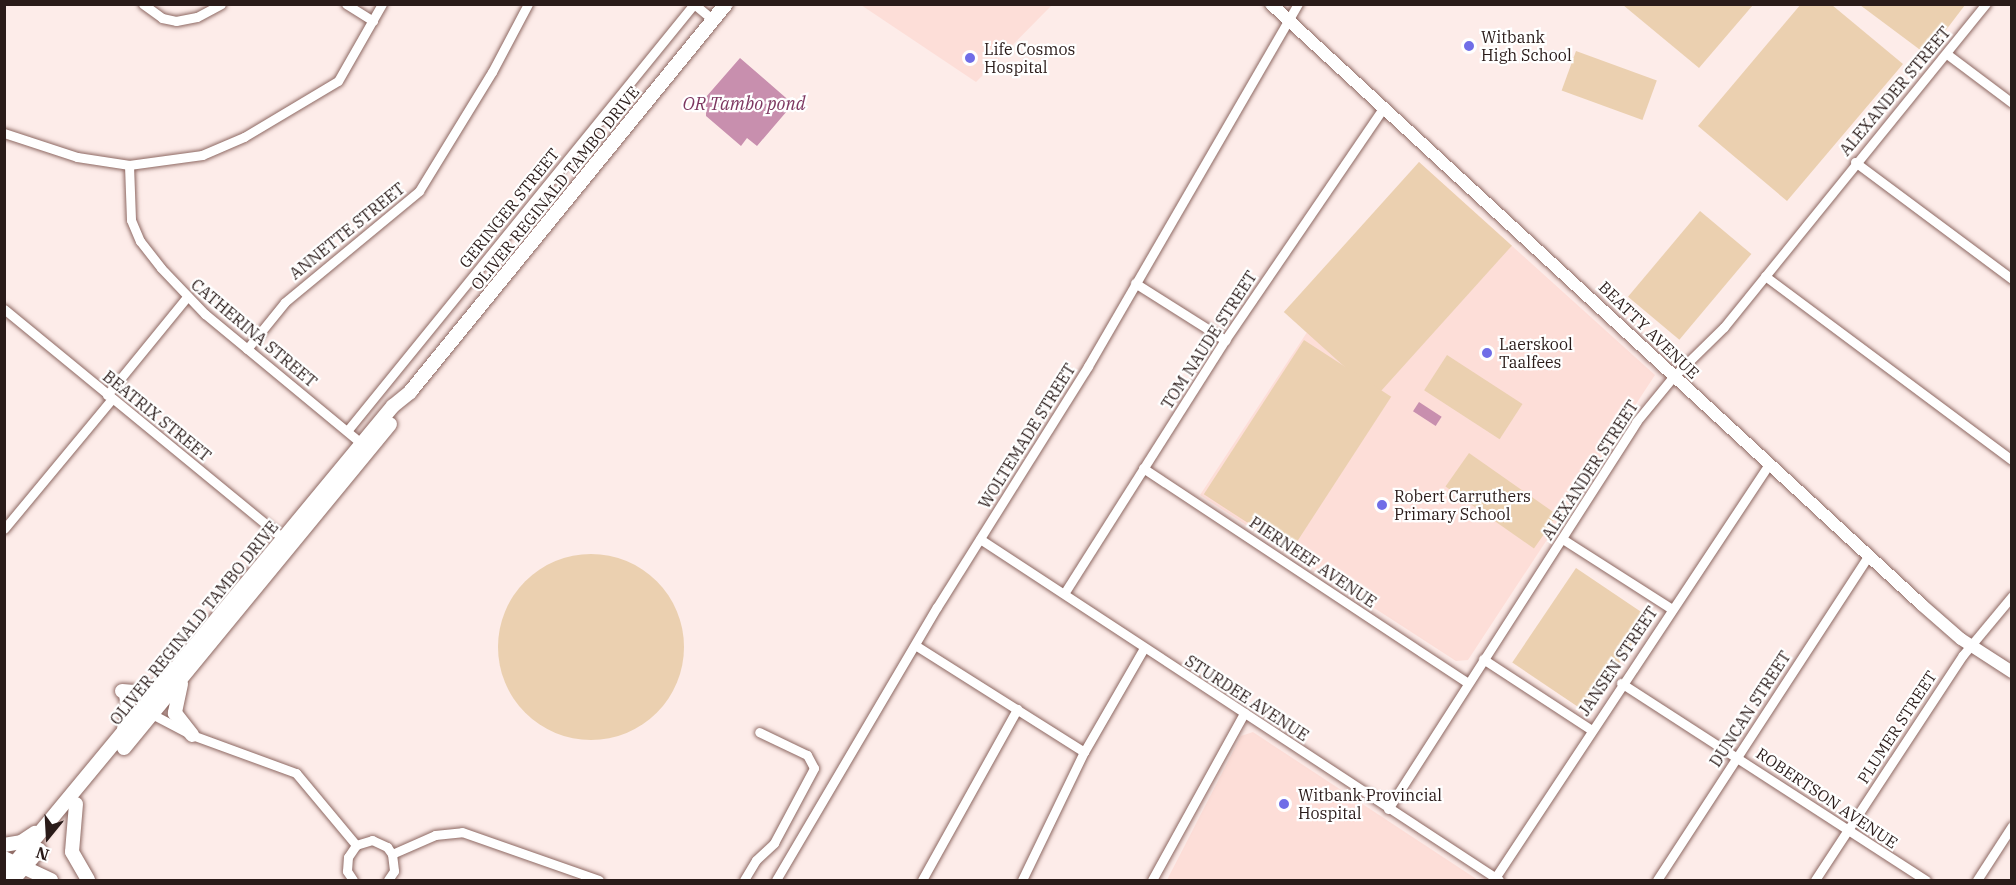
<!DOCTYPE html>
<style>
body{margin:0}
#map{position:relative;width:2016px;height:885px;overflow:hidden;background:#fdece9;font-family:"IBM Plex Serif",serif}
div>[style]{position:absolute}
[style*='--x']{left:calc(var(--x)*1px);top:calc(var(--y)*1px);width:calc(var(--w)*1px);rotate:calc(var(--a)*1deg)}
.built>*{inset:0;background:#fdded8}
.green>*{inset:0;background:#ebd0b0;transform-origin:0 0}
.round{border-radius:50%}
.water>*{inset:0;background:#c88fae;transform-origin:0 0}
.roads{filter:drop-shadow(0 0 2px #8d6862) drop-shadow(0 0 2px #8d6862)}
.minor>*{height:9px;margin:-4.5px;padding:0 4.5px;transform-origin:4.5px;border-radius:4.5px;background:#fff}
.tertiary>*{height:12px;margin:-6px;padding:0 6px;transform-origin:6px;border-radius:6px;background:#fff}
.secondary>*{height:14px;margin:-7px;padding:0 7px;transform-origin:7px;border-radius:7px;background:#fff}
.dots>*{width:16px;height:16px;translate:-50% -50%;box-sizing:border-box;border:3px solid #fff;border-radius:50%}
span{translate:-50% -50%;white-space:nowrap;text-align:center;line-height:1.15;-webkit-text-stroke:4.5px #fff;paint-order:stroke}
.poi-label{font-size:16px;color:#2a1b19}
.left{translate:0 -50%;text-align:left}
.street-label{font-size:16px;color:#2a1b19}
.water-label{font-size:18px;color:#7d3760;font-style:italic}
.frame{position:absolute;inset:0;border:6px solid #2a1b19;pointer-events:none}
.north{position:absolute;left:18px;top:807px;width:60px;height:60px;-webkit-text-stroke:4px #fff;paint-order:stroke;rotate:198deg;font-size:16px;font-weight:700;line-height:24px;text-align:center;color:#2a1b19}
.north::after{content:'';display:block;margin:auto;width:21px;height:27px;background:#2a1b19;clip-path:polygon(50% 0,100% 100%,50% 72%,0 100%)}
</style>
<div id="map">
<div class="built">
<div style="clip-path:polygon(861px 5px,1052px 5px,976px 82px)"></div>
<div style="clip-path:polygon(1419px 162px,1655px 375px,1468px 660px,1456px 661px,1200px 495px)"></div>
<div style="clip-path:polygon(1253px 732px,1478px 880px,1167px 880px,1241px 736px)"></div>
</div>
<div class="green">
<div style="clip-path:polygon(1801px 4px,1832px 5px,1903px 64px,1787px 201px,1698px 126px)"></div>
<div style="clip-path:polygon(1623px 5px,1753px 5px,1699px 68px)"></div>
<div style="clip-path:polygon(1860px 5px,1965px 5px,1927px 55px)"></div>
<div style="left:1576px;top:51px;width:86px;height:42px;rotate:20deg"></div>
<div style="left:1419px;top:162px;width:125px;height:202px;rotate:42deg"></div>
<div style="left:1700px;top:211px;width:67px;height:112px;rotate:40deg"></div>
<div style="left:1304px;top:340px;width:104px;height:184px;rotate:33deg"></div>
<div style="left:1447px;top:355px;width:90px;height:42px;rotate:33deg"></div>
<div style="left:1469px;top:453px;width:108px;height:41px;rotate:35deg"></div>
<div class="round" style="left:498px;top:554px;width:186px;height:186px"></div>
<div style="left:1576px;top:568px;width:89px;height:114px;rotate:34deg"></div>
</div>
<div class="water">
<div style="clip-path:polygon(740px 58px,793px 104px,757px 146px,747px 138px,741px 146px,706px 116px,706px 97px)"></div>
<div style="left:1419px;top:402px;width:27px;height:11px;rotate:33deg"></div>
</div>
<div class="roads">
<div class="minor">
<div style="--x:143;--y:4;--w:24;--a:36"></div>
<div style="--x:162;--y:18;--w:14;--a:12"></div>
<div style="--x:176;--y:21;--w:21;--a:-11"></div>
<div style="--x:197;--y:17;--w:27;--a:-28"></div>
<div style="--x:346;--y:4;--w:32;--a:32"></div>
<div style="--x:694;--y:4;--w:25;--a:40"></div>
<div style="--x:1947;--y:54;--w:81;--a:37"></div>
<div style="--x:4;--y:133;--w:77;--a:18.2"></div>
<div style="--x:77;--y:157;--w:53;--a:8.7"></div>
<div style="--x:129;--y:165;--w:74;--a:-7.8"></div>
<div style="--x:202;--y:155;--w:46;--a:-23.2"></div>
<div style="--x:244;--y:137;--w:109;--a:-30.8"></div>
<div style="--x:338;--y:81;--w:89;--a:-60.3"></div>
<div style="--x:1855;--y:162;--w:196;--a:36.7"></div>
<div style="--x:129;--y:165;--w:55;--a:87.9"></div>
<div style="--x:131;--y:220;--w:23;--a:67"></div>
<div style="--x:140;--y:241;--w:34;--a:52"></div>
<div style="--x:161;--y:268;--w:64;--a:46.3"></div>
<div style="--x:205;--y:314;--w:209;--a:39.6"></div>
<div style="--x:1765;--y:276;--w:308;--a:36.7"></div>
<div style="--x:1135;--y:283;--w:107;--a:32.3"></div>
<div style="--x:4;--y:309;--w:367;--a:39.4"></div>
<div style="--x:247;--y:349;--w:60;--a:-51"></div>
<div style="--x:285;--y:302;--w:174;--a:-39.6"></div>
<div style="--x:419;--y:191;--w:140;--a:-58.5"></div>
<div style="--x:492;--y:72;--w:77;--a:-62.1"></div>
<div style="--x:107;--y:395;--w:125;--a:-50.8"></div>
<div style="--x:347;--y:431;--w:550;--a:-50.9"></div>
<div style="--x:1143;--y:468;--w:387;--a:33.5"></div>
<div style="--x:4;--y:529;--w:169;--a:-50.3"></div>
<div style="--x:980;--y:539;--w:621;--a:33.31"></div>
<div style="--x:1564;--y:540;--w:128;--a:32.6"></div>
<div style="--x:1065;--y:592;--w:299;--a:-57.6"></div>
<div style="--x:1225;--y:340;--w:281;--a:-55.7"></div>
<div style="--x:915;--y:645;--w:200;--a:32.3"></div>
<div style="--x:1483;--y:659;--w:128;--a:33.2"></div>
<div style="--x:1621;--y:683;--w:363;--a:32.9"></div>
<div style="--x:148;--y:712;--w:50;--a:27.6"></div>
<div style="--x:192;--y:735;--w:111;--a:20.1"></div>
<div style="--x:296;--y:773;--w:94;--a:50.2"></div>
<div style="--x:1388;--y:809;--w:460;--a:-57.3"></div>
<div style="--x:1636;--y:422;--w:58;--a:-50.6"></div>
<div style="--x:1673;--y:377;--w:71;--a:-44.4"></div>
<div style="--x:1724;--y:327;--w:416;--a:-51"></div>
<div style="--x:392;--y:854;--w:47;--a:-23.8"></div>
<div style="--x:435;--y:835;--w:27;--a:-6"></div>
<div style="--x:462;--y:832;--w:145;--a:19.3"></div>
<div style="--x:1495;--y:878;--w:496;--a:-56.5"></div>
<div style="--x:353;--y:880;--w:11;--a:-124"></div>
<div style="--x:347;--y:871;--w:14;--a:-86"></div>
<div style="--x:348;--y:857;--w:14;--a:-56"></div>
<div style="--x:356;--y:845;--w:17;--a:-17"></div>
<div style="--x:372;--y:840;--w:17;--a:25"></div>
<div style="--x:387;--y:847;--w:9;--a:54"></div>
<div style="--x:392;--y:854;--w:17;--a:83"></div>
<div style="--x:394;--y:871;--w:11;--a:124"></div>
<div style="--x:744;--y:880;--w:23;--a:-59"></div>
<div style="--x:756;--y:860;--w:25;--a:-43"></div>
<div style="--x:774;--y:843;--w:85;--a:-61.9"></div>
<div style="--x:814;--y:768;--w:15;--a:-118"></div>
<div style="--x:807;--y:755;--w:53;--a:-154.4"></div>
<div style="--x:776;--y:880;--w:317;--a:-59.5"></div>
<div style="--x:937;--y:607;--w:284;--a:-57.9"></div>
<div style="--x:1088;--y:366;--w:419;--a:-59.9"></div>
<div style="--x:922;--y:880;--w:196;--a:-60.9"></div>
<div style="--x:1022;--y:880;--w:142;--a:-64.2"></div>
<div style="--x:1084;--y:752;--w:120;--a:-60"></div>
<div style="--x:1152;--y:880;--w:191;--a:-61.1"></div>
<div style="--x:1657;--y:880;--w:388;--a:-56.9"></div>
<div style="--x:1815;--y:880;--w:269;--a:-56.7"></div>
<div style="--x:1963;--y:655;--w:77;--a:-50.3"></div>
<div style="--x:1977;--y:880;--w:64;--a:-57.1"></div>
</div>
<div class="tertiary">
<div style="--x:1271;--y:4;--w:886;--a:42.71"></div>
<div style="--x:1922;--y:605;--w:52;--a:41.1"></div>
<div style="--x:1961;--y:639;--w:61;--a:32.9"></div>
</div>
<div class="secondary">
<div style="--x:181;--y:684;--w:30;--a:102"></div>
<div style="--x:175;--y:713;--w:28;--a:52"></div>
<div style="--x:122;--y:691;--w:21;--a:5"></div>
<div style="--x:143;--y:693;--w:19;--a:-25"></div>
<div style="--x:124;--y:729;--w:18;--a:-74"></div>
<div style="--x:129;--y:712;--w:17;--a:-100"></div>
<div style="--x:124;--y:748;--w:419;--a:-50.6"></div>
<div style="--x:76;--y:804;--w:48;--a:94.8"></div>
<div style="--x:72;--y:852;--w:32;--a:60"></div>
<div style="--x:4;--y:845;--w:17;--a:-10"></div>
<div style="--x:21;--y:842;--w:17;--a:-33"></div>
<div style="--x:4;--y:858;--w:52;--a:25.1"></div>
<div style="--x:4;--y:876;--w:610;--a:-50.39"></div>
<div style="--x:393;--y:406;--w:22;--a:-39"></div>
<div style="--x:410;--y:392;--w:500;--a:-50.84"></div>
<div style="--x:13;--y:880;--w:40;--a:-49"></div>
</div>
</div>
<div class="dots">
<div style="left:1469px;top:46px;background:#706de7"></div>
<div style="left:970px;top:58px;background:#706de7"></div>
<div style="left:1487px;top:353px;background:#706de7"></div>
<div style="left:1382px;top:505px;background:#706de7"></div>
<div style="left:1284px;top:804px;background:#706de7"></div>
</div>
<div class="poi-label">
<span class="left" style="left:1481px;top:46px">Witbank<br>High School</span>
<span class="left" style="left:984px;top:58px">Life Cosmos<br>Hospital</span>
<span class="left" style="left:1499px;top:353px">Laerskool<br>Taalfees</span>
<span class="left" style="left:1394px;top:505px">Robert Carruthers<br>Primary School</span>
<span class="left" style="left:1298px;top:804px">Witbank Provincial<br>Hospital</span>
</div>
<div class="street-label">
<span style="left:1895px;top:91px;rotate:-50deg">ALEXANDER STREET</span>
<span style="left:555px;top:188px;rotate:-51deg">OLIVER REGINALD TAMBO DRIVE</span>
<span style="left:509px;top:208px;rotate:-51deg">GERINGER STREET</span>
<span style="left:347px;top:231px;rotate:-39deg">ANNETTE STREET</span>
<span style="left:1649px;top:330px;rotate:44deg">BEATTY AVENUE</span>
<span style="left:254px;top:333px;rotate:40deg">CATHERINA STREET</span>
<span style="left:1209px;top:340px;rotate:-57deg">TOM NAUDE STREET</span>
<span style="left:157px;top:416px;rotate:39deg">BEATRIX STREET</span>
<span style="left:1027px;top:436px;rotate:-58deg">WOLTEMADE STREET</span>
<span style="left:1590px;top:470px;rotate:-57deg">ALEXANDER STREET</span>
<span style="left:1313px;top:562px;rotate:34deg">PIERNEEF AVENUE</span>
<span style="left:194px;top:623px;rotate:-51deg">OLIVER REGINALD TAMBO DRIVE</span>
<span style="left:1618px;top:661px;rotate:-56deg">JANSEN STREET</span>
<span style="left:1247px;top:698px;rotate:33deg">STURDEE AVENUE</span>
<span style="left:1750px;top:709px;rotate:-57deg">DUNCAN STREET</span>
<span style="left:1897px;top:727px;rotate:-57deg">PLUMER STREET</span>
<span style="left:1827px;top:798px;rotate:34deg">ROBERTSON AVENUE</span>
</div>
<div class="water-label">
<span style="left:744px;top:104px">OR Tambo pond</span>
</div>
<div class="frame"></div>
<div class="north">N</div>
</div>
